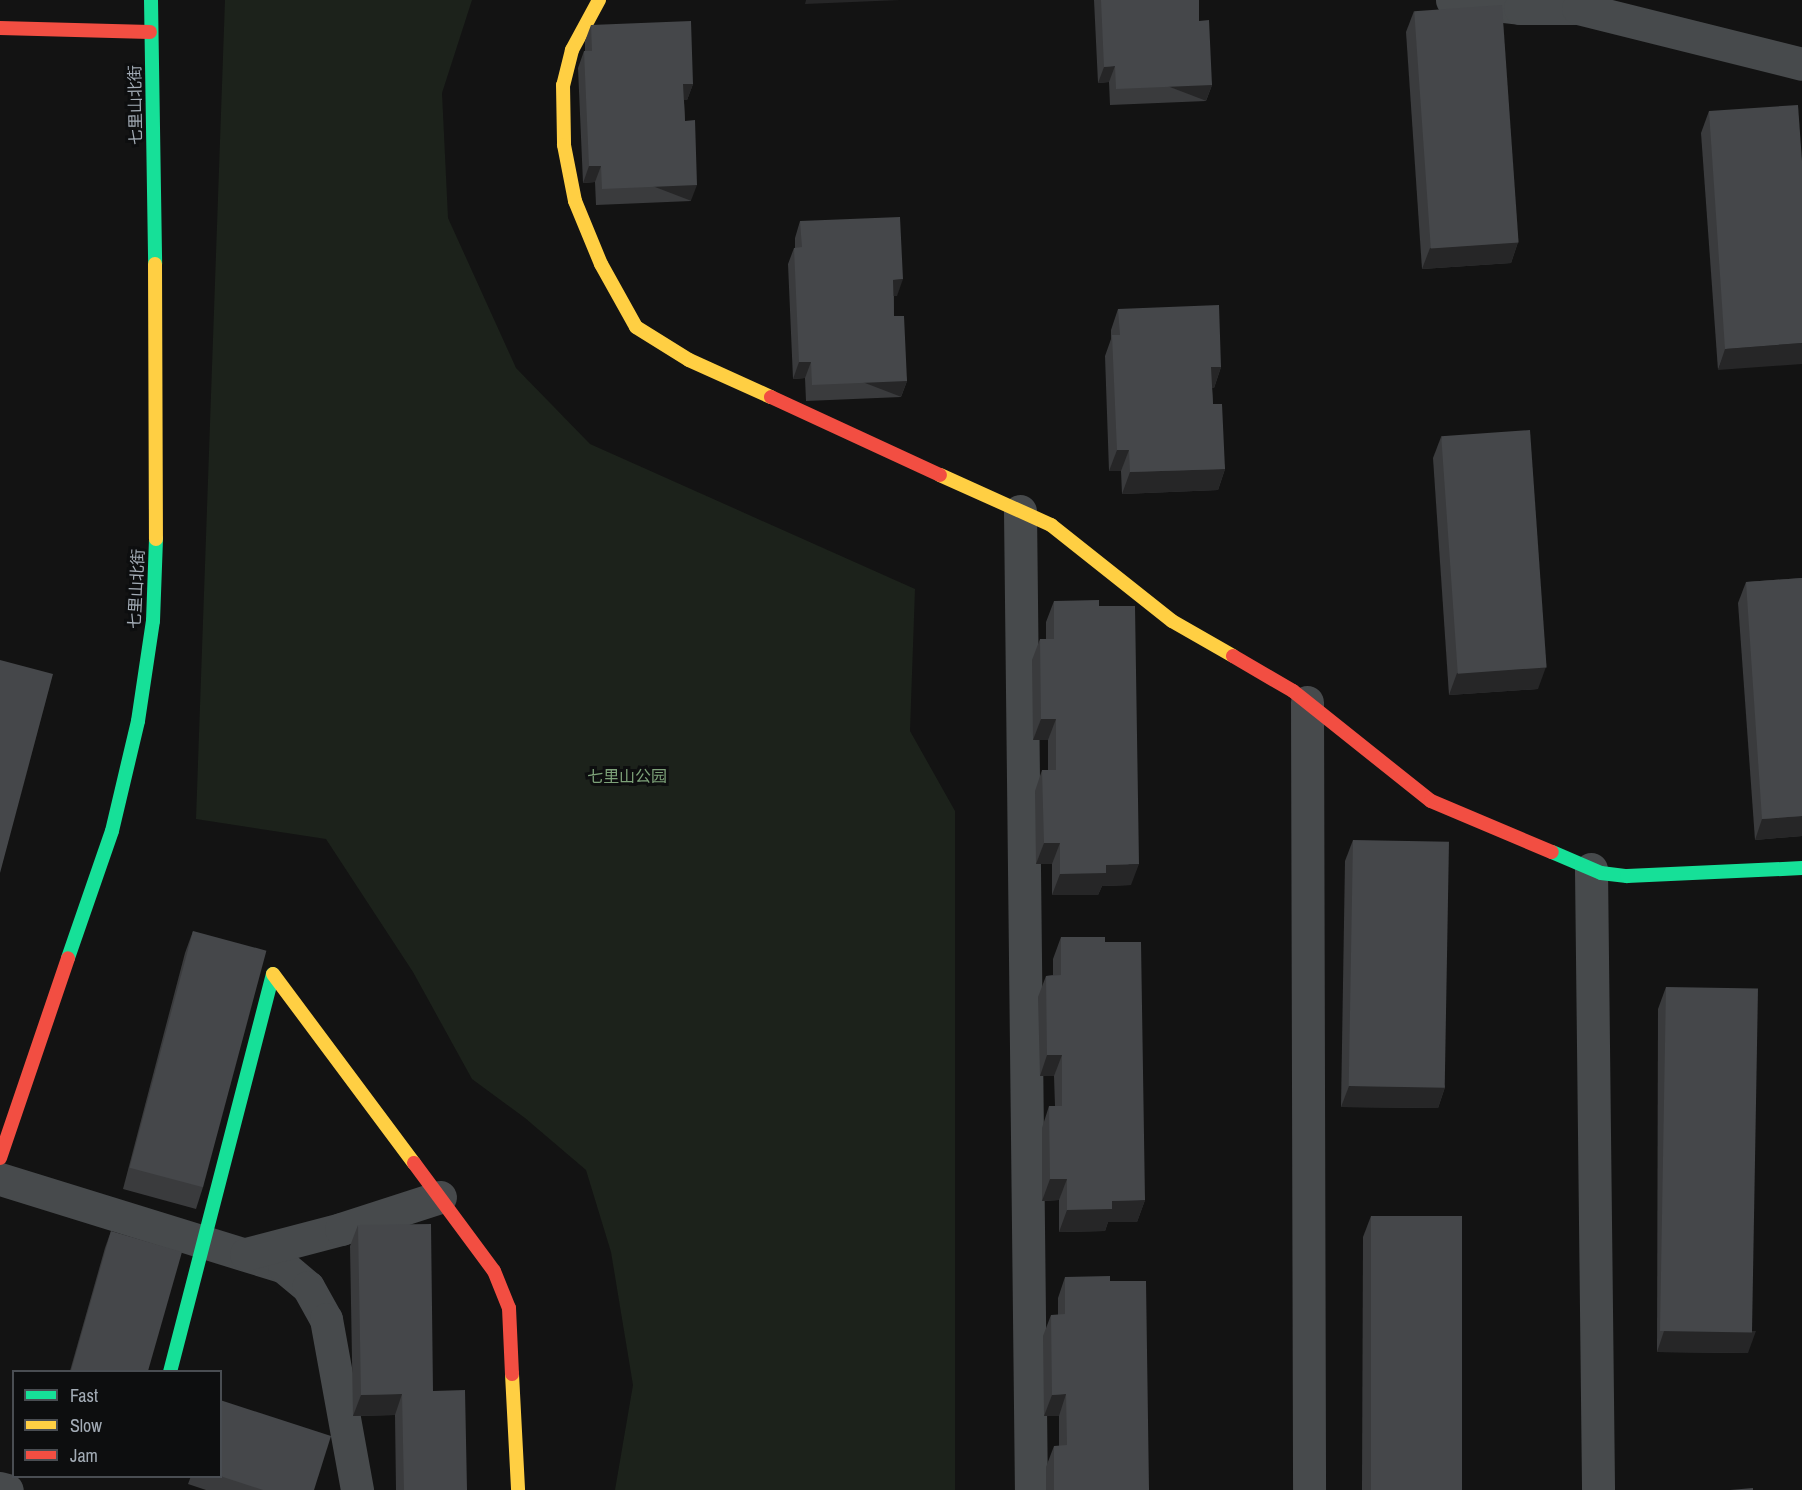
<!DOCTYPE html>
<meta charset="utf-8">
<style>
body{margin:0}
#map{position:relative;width:1802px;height:1490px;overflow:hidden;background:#131313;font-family:"Archivo Narrow","Noto Sans SC",sans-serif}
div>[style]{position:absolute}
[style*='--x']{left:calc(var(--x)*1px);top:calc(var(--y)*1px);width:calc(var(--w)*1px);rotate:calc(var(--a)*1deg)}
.green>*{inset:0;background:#1c221b}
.street>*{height:33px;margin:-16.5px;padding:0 16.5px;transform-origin:16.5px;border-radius:16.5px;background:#474a4c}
.fast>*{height:14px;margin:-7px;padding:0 7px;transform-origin:7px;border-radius:7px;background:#16e098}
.slow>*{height:14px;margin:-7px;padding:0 7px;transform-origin:7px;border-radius:7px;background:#ffcf43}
.jam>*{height:14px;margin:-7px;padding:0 7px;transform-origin:7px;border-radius:7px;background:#f24e42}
.wall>*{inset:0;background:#3a3b3d}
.shaded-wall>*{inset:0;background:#262627;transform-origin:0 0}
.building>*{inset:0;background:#45474a;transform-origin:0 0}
span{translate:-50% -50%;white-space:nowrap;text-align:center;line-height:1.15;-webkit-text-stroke:6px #0d0e0f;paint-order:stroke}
.street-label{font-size:16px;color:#a3acb6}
.park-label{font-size:16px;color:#7da279}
.legend{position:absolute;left:12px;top:1370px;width:210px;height:108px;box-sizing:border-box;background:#0d0e0f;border:2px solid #494d52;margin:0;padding:8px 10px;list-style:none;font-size:18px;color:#a3acb6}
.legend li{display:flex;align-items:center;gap:12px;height:30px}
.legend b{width:30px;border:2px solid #494d52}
</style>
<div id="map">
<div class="green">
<div style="clip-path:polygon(225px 0,472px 0,442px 93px,448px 218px,516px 368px,590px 444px,915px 589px,910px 731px,955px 811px,955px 1490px,615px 1490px,633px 1385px,611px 1252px,586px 1170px,525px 1118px,472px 1079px,413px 972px,326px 839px,196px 819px)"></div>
</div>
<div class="street">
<div style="--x:1452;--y:0;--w:68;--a:6.7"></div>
<div style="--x:1520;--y:8;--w:58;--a:0"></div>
<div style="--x:1578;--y:8;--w:231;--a:14"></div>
<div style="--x:1020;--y:511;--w:979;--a:89.36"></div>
<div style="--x:1307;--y:702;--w:788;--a:89.85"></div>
<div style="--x:1591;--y:869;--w:621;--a:89.35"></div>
<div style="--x:0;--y:1179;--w:297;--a:17.2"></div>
<div style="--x:284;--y:1267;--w:31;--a:40"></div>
<div style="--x:308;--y:1287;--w:37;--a:61"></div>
<div style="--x:326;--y:1319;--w:174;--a:79.7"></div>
<div style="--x:246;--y:1254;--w:98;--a:-14.7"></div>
<div style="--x:341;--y:1229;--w:104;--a:-17.9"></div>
<div style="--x:0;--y:1488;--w:7;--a:16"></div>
</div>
<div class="fast">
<div style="--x:151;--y:0;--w:264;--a:89.1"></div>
<div style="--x:1552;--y:852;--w:53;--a:23.2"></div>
<div style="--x:1601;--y:873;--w:26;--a:7"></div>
<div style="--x:1627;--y:876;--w:175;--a:-2.6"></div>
<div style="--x:68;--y:958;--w:134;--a:-70.9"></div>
<div style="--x:112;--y:831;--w:113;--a:-76.7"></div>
<div style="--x:138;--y:721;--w:101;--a:-81.5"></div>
<div style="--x:153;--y:621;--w:82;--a:-87.9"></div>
<div style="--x:170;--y:1372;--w:411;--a:-75.5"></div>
</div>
<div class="slow">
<div style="--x:599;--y:0;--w:57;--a:118.4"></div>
<div style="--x:572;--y:50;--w:36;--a:104"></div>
<div style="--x:563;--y:85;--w:60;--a:89"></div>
<div style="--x:564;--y:145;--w:57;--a:78.9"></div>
<div style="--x:575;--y:201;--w:68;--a:67.6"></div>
<div style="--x:601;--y:264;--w:72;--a:60.9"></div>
<div style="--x:636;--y:327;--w:62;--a:31.9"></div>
<div style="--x:689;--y:360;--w:90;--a:24.3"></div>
<div style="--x:155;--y:264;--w:275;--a:89.8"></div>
<div style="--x:940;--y:475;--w:122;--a:24.2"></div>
<div style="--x:1051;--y:525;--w:154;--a:38.4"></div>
<div style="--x:1172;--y:621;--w:70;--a:29.8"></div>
<div style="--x:273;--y:974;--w:236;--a:53.3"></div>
<div style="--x:512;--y:1374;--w:116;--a:87"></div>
</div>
<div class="jam">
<div style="--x:0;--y:28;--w:150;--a:1.5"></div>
<div style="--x:771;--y:397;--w:186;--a:24.8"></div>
<div style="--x:1233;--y:656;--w:69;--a:30.3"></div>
<div style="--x:1293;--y:691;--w:176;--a:38.6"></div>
<div style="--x:1431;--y:801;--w:131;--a:22.9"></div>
<div style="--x:0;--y:1158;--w:211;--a:-71.2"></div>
<div style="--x:414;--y:1163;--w:134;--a:53.5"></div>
<div style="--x:494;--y:1271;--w:40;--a:68"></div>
<div style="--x:509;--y:1308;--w:66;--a:87.4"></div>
</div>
<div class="wall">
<div style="clip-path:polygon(1094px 0,1199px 0,1199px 21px,1212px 85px,1206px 101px,1110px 105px,1109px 82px,1098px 83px)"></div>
<div style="clip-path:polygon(1414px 11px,1518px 242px,1511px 263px,1422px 269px,1406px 32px)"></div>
<div style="clip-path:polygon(591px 25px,693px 84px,687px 100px,684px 100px,685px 121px,691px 201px,596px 205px,595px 182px,583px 183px,578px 68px,584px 51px,585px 51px,585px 41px)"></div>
<div style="clip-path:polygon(1709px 111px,1802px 161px,1718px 370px,1701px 133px)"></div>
<div style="clip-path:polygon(800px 221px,897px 296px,894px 296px,894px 316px,907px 381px,901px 397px,806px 401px,805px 378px,793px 379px,788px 264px,794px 248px,795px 248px,795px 238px)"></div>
<div style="clip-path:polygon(1118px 309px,1221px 367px,1214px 388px,1212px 388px,1213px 404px,1225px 469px,1218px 490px,1122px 494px,1121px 471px,1109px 471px,1105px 356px,1111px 339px,1111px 330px)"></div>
<div style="clip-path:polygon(1441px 437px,1538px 689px,1449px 695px,1433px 458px)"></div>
<div style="clip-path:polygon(1802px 578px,1802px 836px,1755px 840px,1738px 603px,1746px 582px)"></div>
<div style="clip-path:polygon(1054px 601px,1099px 606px,1131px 885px,1102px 886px,1098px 895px,1052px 895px,1052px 864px,1036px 864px,1035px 791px,1042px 770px,1048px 770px,1048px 740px,1033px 740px,1032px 660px,1040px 639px,1046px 639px,1046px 622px)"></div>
<div style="clip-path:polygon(1353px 840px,1445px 1087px,1438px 1108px,1341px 1107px,1345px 861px)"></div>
<div style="clip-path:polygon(193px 931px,203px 1187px,196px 1209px,123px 1189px,185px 953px)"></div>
<div style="clip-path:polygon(1061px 937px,1105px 942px,1145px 1200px,1137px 1222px,1108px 1222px,1105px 1231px,1059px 1232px,1059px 1200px,1042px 1201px,1042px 1128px,1049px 1106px,1055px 1106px,1054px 1076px,1040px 1076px,1038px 997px,1046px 976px,1053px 975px,1053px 959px)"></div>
<div style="clip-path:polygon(1666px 987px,1748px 1353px,1657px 1352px,1658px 1009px)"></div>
<div style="clip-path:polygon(1371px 1216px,1461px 1490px,1362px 1490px,1363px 1237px)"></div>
<div style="clip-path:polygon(358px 1225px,433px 1391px,467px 1490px,396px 1490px,395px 1415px,353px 1416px,350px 1246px)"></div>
<div style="clip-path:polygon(111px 1231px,148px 1371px,70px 1371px,105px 1248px)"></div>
<div style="clip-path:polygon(1065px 1277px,1110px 1281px,1149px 1490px,1046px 1490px,1046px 1467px,1054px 1446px,1059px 1446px,1059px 1416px,1044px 1416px,1043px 1336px,1051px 1315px,1058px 1315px,1058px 1298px)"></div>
<div style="clip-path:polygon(191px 1476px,220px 1476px,314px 1490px,206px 1490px,188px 1484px)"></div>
</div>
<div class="shaded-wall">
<div style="clip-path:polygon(806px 0,900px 0,805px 4px)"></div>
<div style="clip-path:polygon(1115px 66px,1109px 82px,1098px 83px,1104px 67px)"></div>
<div style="clip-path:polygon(683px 84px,693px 84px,687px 100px,677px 100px)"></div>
<div style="left:1212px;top:85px;width:17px;height:96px;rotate:111deg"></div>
<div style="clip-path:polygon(589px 166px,601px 166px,595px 182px,583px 183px)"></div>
<div style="left:697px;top:185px;width:17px;height:95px;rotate:111deg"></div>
<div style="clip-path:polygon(1518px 242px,1511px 263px,1422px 269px,1430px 248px)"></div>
<div style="clip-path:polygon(903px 279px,897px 296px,887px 296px,893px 280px)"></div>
<div style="clip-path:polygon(1802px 343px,1802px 364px,1718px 370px,1725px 349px)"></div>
<div style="clip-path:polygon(799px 362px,811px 362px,805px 378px,793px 379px)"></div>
<div style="clip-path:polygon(1211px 367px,1221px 367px,1214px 388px,1204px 389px)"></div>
<div style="left:907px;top:381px;width:17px;height:95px;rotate:111deg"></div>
<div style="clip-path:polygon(1117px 450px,1129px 450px,1121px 471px,1109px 471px)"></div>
<div style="clip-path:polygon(1225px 469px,1218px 490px,1122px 494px,1130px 472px)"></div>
<div style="clip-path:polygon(1546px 667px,1538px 689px,1449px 695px,1457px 673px)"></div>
<div style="clip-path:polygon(1041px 719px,1056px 719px,1048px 740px,1033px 740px)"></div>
<div style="clip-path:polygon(1802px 816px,1802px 836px,1755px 840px,1762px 819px)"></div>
<div style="clip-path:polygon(1044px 843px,1060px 843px,1052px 864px,1036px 864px)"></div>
<div style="clip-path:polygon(1139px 864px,1131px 885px,1102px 886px,1098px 895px,1052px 895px,1060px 874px,1106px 865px)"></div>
<div style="clip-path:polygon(1047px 1055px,1062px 1055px,1054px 1076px,1040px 1076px)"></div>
<div style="clip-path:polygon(1349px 1086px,1445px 1087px,1438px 1108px,1341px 1107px)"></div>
<div style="clip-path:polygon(1050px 1179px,1067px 1179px,1059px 1200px,1042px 1201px)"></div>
<div style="clip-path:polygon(1145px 1200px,1137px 1222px,1108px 1222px,1105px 1231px,1059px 1232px,1067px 1210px,1112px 1201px)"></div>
<div style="clip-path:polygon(1664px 1331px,1756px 1331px,1748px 1353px,1657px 1352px)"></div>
<div style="clip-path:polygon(402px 1394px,395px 1415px,353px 1416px,361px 1395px)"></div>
<div style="clip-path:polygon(1066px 1394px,1059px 1416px,1044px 1416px,1052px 1395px)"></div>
</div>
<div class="building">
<div style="clip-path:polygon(1101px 0,1199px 0,1199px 21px,1209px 20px,1212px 85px,1116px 89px,1115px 66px,1104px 67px)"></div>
<div style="left:1502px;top:5px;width:238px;height:88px;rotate:86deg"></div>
<div style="clip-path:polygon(691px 21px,693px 84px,683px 84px,685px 121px,695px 120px,697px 185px,602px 189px,601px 166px,589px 166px,584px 51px,592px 51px,591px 25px)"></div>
<div style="clip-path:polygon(1798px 105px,1802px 161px,1802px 343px,1725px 349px,1709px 111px)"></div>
<div style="clip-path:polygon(900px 217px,903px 279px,893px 280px,894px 316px,904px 316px,907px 381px,812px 385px,811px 362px,799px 362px,794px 248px,802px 247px,800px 221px)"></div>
<div style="clip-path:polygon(1219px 305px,1221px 367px,1211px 367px,1213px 404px,1222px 404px,1225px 469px,1130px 472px,1129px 450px,1117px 450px,1112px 335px,1120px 335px,1118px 309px)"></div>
<div style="left:1530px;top:430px;width:238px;height:89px;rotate:86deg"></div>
<div style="clip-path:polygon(1802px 578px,1802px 816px,1762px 819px,1746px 582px)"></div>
<div style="clip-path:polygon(1099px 600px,1099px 606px,1135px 606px,1139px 864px,1106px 865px,1106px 873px,1060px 874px,1060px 843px,1044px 843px,1042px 770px,1056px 770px,1056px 719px,1041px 719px,1040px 639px,1054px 639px,1054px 601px)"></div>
<div style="clip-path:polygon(0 660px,53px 674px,0 873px)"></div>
<div style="left:1353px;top:840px;width:96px;height:246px;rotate:1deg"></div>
<div style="left:193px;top:931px;width:76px;height:245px;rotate:15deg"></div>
<div style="clip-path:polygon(1061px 937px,1105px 937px,1105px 942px,1141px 942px,1145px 1200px,1112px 1201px,1112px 1209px,1067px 1210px,1067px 1179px,1050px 1179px,1049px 1106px,1062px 1106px,1062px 1055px,1047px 1055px,1046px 976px,1061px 975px)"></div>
<div style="left:1666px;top:987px;width:92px;height:344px;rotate:1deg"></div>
<div style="left:1371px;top:1216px;width:91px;height:274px"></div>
<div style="clip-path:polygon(431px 1224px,433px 1391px,465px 1390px,467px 1490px,404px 1490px,402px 1394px,361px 1395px,358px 1225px)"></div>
<div style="clip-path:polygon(111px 1231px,182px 1252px,148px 1371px,71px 1371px)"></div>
<div style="clip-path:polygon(1110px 1276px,1110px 1281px,1146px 1281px,1149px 1490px,1054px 1490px,1054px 1446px,1067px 1445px,1066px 1394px,1052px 1395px,1051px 1315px,1065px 1314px,1065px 1277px)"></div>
<div style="clip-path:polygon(220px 1400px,331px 1436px,314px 1490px,263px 1490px,220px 1476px)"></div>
<div style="clip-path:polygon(1753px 1488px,1753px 1490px,1730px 1490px)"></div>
</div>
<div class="street-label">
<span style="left:135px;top:105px;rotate:-91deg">七里山北街</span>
<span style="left:136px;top:589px;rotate:-87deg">七里山北街</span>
</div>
<div class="park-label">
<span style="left:627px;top:776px">七里山公园</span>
</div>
<ul class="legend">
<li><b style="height:8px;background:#16e098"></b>Fast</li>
<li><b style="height:8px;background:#ffcf43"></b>Slow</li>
<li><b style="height:8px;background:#f24e42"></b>Jam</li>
</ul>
</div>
